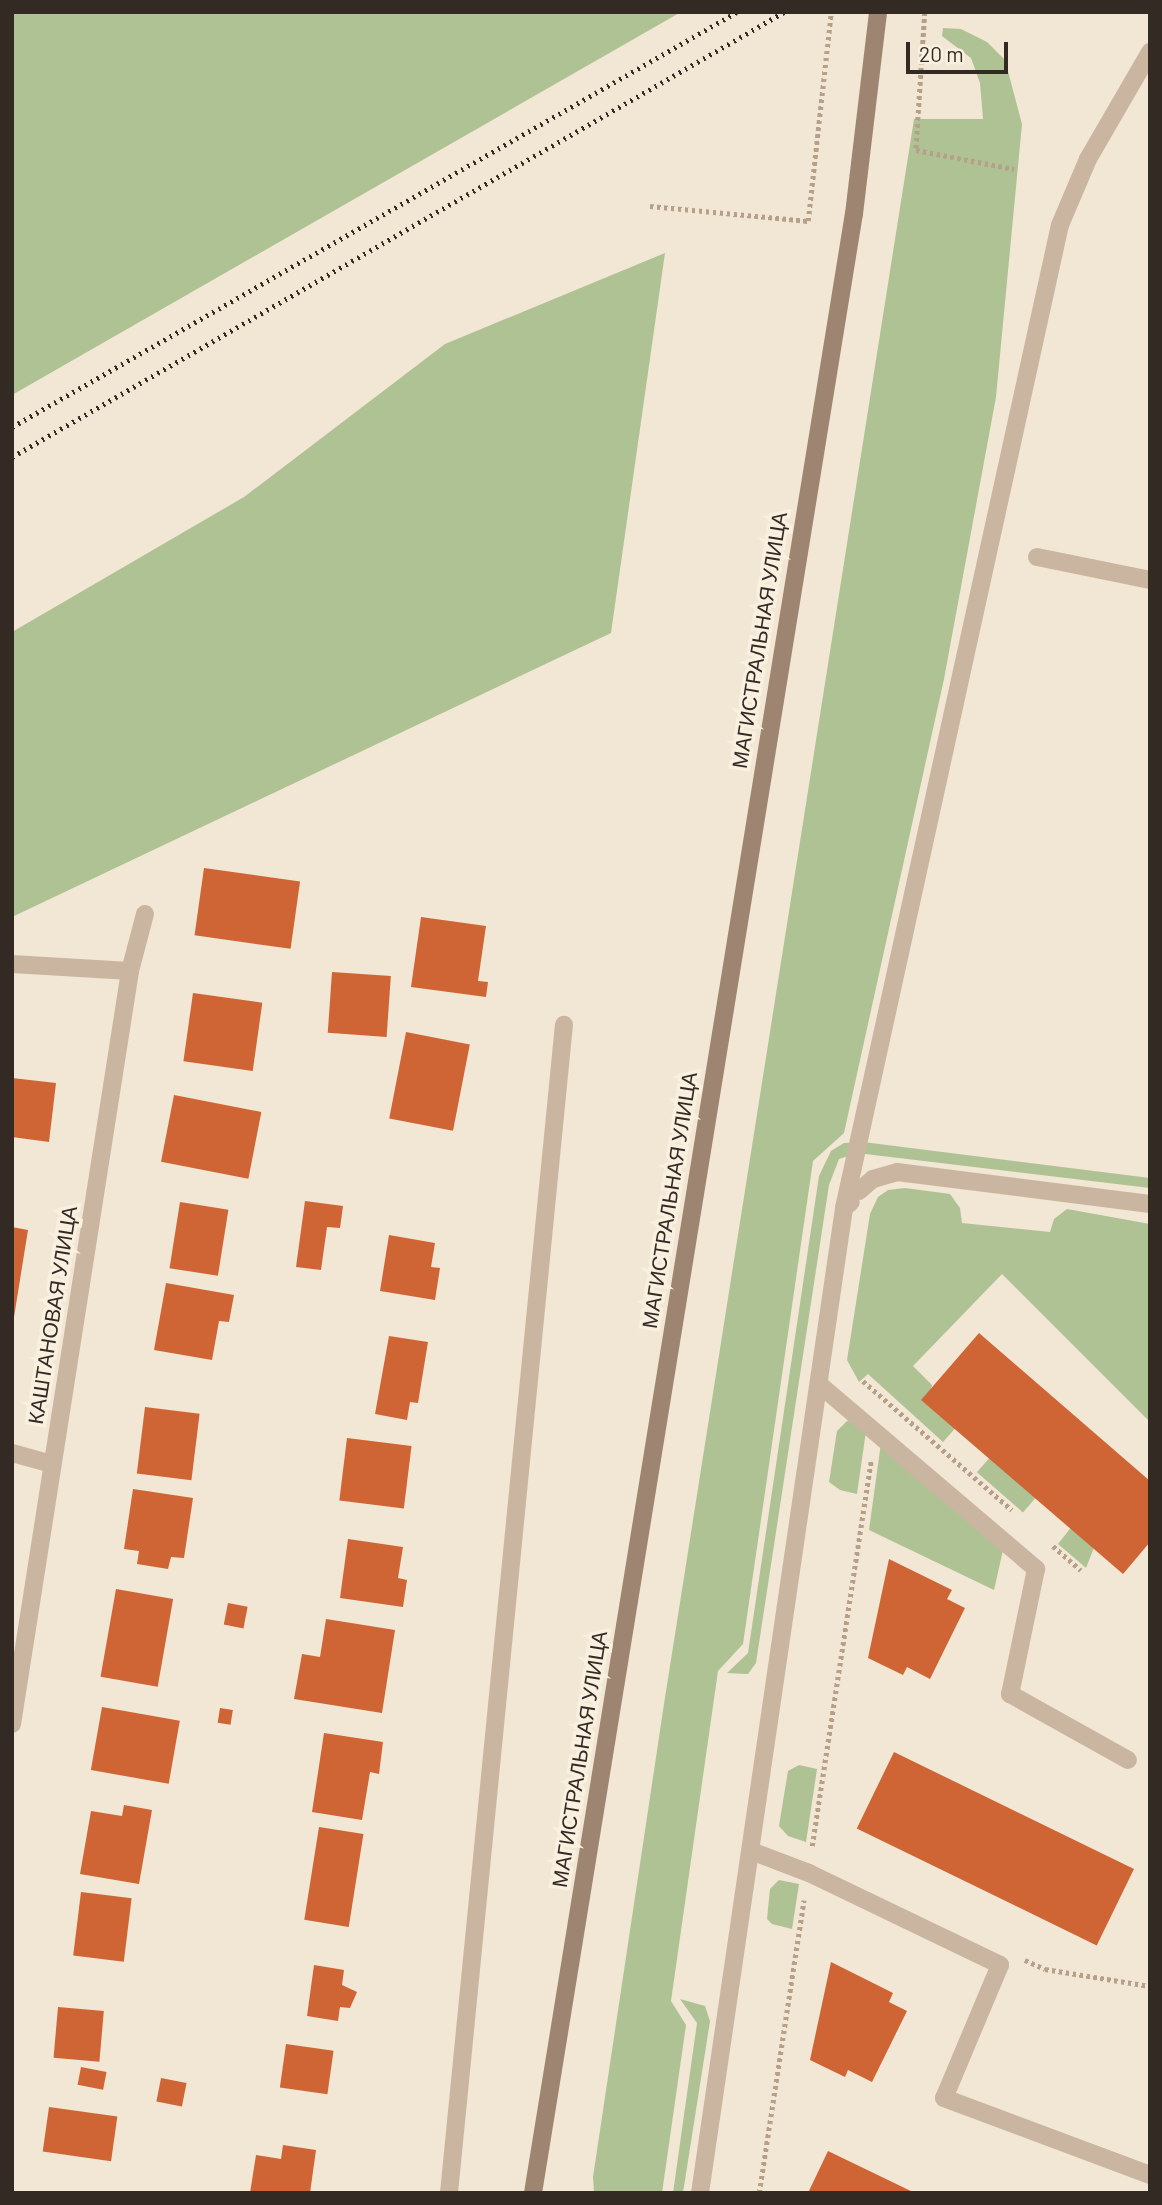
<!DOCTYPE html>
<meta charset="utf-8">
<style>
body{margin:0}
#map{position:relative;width:1162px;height:2205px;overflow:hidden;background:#f2e6d4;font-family:Barlow,sans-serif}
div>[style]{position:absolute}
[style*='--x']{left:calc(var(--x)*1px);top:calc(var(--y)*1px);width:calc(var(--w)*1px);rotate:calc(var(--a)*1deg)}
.green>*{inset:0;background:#afc294;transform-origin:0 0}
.building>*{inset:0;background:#cf6535;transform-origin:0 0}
.path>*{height:4.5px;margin-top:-2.25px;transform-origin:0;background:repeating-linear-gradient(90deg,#b6a08a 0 3.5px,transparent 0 7px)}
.lane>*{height:18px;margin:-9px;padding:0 9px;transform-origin:9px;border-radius:9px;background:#cab6a0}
.street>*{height:18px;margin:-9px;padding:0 9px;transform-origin:9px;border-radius:9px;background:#cab6a0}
.secondary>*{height:18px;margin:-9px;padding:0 9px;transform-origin:9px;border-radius:9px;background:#9e8571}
.rail>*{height:5px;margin-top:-2.5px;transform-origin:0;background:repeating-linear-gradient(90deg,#342a24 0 2px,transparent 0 7px)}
span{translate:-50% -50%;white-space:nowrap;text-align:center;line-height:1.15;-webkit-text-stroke:7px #faf0e0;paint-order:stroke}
.street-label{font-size:21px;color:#342a24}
.frame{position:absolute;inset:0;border:14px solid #342a24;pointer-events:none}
.scale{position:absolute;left:906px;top:42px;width:102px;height:32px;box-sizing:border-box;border:4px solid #342a24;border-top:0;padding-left:9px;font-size:21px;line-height:24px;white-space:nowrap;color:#342a24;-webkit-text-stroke:5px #faf0e0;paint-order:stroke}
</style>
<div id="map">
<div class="green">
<div style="clip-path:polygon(12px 12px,681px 12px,12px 395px)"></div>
<div style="clip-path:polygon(943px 28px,961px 29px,987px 42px,1005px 60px,1022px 124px,996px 397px,944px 679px,844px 1133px,813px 1161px,743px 1644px,718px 1671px,671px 2001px,686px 2025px,662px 2193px,594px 2193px,593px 2177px,664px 1704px,914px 119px,983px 119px,980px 83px,971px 58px,942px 36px)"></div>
<div style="clip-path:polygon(665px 253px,611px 633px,12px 917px,12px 632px,244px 497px,445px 344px)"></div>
<div style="clip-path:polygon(863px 1142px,1150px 1178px,1150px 1188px,857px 1153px,839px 1159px,829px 1185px,756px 1663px,748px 1674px,727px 1673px,748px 1653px,819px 1176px,831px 1151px,844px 1143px)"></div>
<div style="clip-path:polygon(905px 1188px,950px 1194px,960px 1208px,962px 1223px,1050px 1232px,1054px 1219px,1067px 1209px,1150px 1224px,1150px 1422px,1002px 1274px,913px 1366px,932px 1385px,928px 1399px,958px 1425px,943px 1442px,868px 1374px,859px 1382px,847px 1360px,870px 1214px,878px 1197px,888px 1190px)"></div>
<div style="clip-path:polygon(847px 1421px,858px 1422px,866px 1431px,857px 1494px,840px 1490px,829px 1482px,837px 1431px)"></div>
<div style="clip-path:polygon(881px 1443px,1003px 1550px,994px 1590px,869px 1530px)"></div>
<div style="left:992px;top:1455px;width:61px;height:23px;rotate:41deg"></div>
<div style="clip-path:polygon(1073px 1525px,1095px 1545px,1086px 1568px,1058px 1544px)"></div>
<div style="clip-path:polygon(799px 1765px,817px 1769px,806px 1842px,788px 1836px,779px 1826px,788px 1771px)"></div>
<div style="clip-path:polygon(779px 1880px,799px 1884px,792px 1929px,772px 1924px,767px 1919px,770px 1889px)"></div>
<div style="clip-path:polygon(680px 1999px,705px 2006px,710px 2021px,683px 2193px,673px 2193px,697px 2023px)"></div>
</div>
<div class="building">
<div style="left:204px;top:868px;width:97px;height:68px;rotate:8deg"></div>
<div style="clip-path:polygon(421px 917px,486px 926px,478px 981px,488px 982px,486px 997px,411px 987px)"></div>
<div style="left:332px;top:972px;width:59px;height:61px;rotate:4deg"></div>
<div style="left:193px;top:993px;width:70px;height:69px;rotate:8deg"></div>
<div style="left:406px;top:1032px;width:65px;height:88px;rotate:11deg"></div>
<div style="clip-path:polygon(12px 1078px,56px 1083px,49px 1142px,12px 1137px)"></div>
<div style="left:174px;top:1095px;width:89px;height:68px;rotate:11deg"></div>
<div style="clip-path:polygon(305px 1201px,343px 1206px,340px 1228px,327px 1227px,321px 1270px,296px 1267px)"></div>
<div style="left:180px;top:1202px;width:49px;height:67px;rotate:9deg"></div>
<div style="clip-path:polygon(12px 1227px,28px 1230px,14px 1317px,12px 1317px)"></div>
<div style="clip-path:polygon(389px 1235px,435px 1243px,431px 1267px,440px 1268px,435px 1300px,380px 1291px)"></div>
<div style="clip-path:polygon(166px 1283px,234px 1295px,229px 1322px,219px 1321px,212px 1360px,154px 1350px)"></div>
<div style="clip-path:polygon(979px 1333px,1150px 1481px,1150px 1542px,1123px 1574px,921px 1400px)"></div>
<div style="clip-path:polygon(389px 1336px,428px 1342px,418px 1403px,410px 1402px,407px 1420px,375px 1414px)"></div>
<div style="left:145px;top:1407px;width:55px;height:67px;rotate:7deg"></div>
<div style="left:347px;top:1438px;width:65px;height:63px;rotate:7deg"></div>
<div style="clip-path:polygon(133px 1489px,193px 1498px,184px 1558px,171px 1557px,168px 1569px,137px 1564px,139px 1551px,124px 1549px)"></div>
<div style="clip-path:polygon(348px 1539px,403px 1547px,398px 1578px,407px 1580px,403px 1607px,340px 1598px)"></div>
<div style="clip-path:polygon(889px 1559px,952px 1590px,947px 1599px,965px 1608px,930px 1679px,907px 1667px,903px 1675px,868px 1658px)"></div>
<div style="left:116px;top:1589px;width:58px;height:89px;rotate:10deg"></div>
<div style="left:228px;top:1603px;width:20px;height:22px;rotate:11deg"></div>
<div style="clip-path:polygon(326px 1619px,395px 1630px,382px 1713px,294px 1699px,302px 1654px,320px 1657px)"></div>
<div style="left:102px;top:1707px;width:79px;height:64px;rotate:10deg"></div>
<div style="left:220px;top:1708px;width:13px;height:15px;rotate:9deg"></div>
<div style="clip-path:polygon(324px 1733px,383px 1742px,379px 1774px,370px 1772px,362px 1820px,312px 1812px)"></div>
<div style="left:894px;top:1752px;width:267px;height:85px;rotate:26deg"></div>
<div style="clip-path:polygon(124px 1805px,152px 1810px,139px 1884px,80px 1874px,91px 1811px,122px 1816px)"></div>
<div style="left:319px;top:1827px;width:45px;height:94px;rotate:9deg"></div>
<div style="left:81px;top:1892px;width:51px;height:64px;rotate:7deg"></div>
<div style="clip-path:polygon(831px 1962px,893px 1993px,889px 2002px,907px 2011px,872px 2082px,848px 2070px,845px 2077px,810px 2060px)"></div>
<div style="clip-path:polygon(314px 1965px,344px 1970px,342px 1985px,357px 1992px,350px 2008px,340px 2007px,338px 2021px,307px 2016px)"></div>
<div style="left:58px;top:2007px;width:46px;height:51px;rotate:5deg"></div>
<div style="left:286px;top:2044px;width:48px;height:44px;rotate:8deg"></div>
<div style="left:81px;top:2067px;width:26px;height:18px;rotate:11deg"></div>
<div style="left:161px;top:2078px;width:26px;height:24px;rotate:11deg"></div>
<div style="left:49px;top:2107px;width:69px;height:45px;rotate:8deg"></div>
<div style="clip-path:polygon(283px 2145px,316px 2150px,310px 2193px,250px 2193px,256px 2155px,281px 2159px)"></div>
<div style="clip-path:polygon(828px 2151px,915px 2193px,808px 2193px)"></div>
</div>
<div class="path">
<div style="--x:925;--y:12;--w:138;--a:93.7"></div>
<div style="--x:916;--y:150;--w:100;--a:11"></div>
<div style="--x:650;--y:206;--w:159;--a:5.4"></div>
<div style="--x:808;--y:221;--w:210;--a:-83.7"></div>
<div style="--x:863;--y:1381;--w:197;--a:40.9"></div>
<div style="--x:1053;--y:1546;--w:37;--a:41"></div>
<div style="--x:812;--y:1846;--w:390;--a:-81.3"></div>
<div style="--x:1025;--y:1960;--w:22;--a:24"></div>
<div style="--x:1045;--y:1969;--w:106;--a:9.2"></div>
<div style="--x:759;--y:2193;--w:296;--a:-81.3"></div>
</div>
<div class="lane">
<div style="--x:1037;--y:557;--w:115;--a:11.5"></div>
<div style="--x:844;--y:1208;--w:1006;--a:-77.61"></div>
<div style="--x:1060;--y:225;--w:72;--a:-67"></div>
<div style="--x:1088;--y:159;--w:124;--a:-59.9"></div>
<div style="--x:820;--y:1385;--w:284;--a:40.4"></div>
<div style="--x:1036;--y:1569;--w:128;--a:101.7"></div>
<div style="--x:1010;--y:1694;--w:135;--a:29.2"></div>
<div style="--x:751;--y:1851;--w:62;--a:20.8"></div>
<div style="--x:809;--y:1873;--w:212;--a:25.7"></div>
<div style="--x:1000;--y:1965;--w:144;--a:112.8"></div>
<div style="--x:944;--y:2098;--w:220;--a:20.5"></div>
<div style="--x:449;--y:2193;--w:1174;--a:-84.38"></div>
<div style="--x:700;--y:2193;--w:995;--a:-81.68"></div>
<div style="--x:844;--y:1208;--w:9;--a:-41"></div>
</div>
<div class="street">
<div style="--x:12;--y:964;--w:118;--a:3.4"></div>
<div style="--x:859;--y:1191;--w:18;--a:-41"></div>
<div style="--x:873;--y:1179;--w:25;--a:-16"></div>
<div style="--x:897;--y:1172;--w:255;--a:7.2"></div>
<div style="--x:12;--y:1453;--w:41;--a:15.4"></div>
<div style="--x:12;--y:1724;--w:762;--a:-81.09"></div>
<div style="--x:130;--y:971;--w:59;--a:-75.3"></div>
</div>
<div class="secondary">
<div style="--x:533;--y:2193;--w:2005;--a:-80.79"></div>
<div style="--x:854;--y:214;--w:203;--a:-83.2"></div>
</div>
<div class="rail">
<div style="--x:12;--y:427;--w:835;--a:-29.79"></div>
<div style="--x:12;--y:457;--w:891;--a:-29.96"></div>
</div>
<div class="street-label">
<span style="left:759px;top:640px;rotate:-81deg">МАГИСТРАЛЬНАЯ УЛИЦА</span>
<span style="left:669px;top:1200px;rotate:-81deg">МАГИСТРАЛЬНАЯ УЛИЦА</span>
<span style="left:52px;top:1315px;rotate:-81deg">КАШТАНОВАЯ УЛИЦА</span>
<span style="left:579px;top:1759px;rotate:-81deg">МАГИСТРАЛЬНАЯ УЛИЦА</span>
</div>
<div class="frame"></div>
<div class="scale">20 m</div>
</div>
